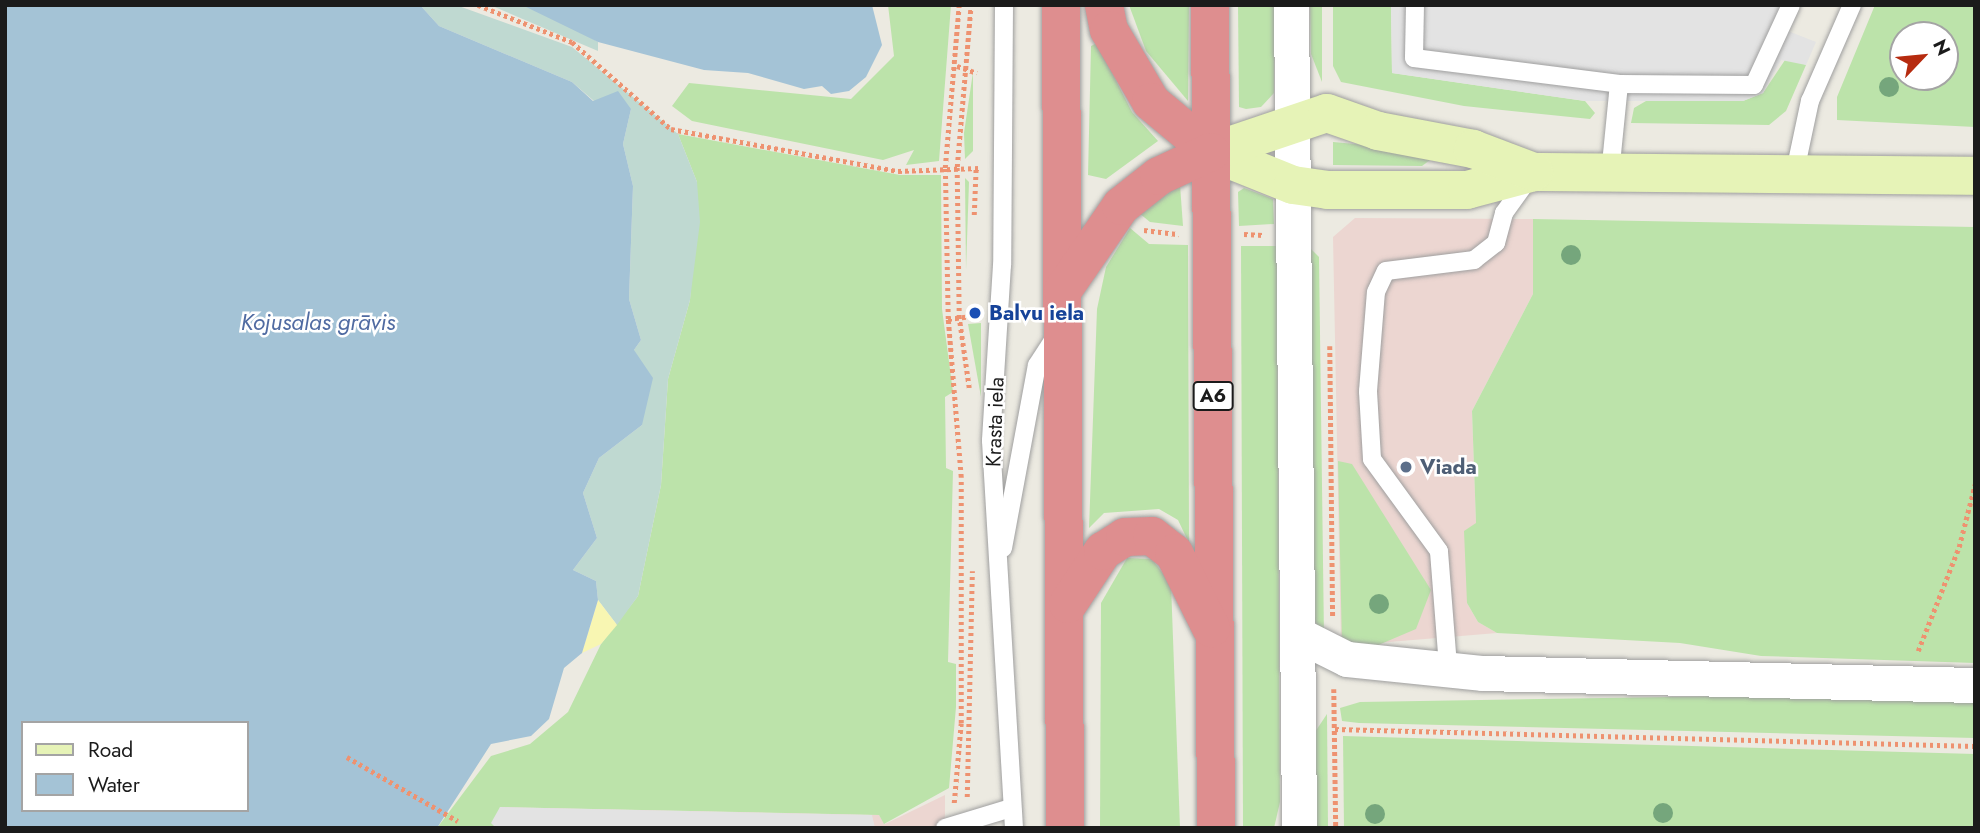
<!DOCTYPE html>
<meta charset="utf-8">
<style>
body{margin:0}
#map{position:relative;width:1980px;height:833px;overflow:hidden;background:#eceae1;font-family:Jost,sans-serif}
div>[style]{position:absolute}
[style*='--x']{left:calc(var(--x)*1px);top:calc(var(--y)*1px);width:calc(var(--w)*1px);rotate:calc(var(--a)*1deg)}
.commercial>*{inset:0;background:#ecd6d1}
.grass>*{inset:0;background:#bce3aa}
.wetland>*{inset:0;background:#bfd9d1}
.sand>*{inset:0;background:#f8f6b2}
.parking>*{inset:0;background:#e3e3e3}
.water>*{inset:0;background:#a4c3d6}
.path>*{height:4.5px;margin-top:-2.25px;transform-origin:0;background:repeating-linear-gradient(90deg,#ee9270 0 3.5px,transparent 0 7px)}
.roads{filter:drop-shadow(0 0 2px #9f9f9f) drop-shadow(0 0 2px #9f9f9f)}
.lane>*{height:18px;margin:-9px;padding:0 9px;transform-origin:9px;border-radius:9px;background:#fff}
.street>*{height:35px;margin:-17.5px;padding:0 17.5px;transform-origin:17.5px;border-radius:17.5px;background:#fff}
.secondary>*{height:38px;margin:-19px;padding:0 19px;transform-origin:19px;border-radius:19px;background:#e6f3b7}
.highway>*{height:38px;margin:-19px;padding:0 19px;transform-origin:19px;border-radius:19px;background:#de8e8f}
.trees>*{width:20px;height:20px;margin:-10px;border-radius:50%;background:#75a67c}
.dots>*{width:19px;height:19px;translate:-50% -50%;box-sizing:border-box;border:4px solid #fff;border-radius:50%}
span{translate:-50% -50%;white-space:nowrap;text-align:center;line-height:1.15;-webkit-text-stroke:5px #fff;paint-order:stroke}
.shield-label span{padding:2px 5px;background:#fff;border:2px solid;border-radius:5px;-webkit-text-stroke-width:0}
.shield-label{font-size:19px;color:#1b1b1b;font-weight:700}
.transit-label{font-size:21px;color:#164399;font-weight:700}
.left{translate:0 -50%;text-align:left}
.street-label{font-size:21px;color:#1b1b1b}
.service-label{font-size:21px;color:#4e5e75;font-weight:700}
.water-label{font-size:23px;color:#506ba2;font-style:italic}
.frame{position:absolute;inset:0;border:7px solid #1b1b1b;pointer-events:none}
.legend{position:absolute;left:21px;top:721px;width:228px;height:91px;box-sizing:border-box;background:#fff;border:2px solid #a4a4a4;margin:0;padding:9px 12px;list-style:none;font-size:21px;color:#1b1b1b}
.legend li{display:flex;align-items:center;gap:14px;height:35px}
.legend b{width:35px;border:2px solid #a4a4a4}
.north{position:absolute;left:1889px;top:21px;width:70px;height:70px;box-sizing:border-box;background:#fff;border:2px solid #a4a4a4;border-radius:50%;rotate:64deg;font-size:19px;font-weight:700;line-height:28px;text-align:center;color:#1b1b1b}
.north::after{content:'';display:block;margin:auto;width:24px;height:32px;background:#b62b0f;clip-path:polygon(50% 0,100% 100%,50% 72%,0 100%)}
</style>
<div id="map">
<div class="commercial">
<div style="clip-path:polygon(1355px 218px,1533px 219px,1533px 294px,1472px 411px,1476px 523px,1467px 603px,1478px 622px,1497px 633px,1341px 646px,1333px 237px)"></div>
<div style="clip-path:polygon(945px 795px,945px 828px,496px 828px,500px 807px,879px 815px,885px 824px)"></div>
</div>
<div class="grass">
<div style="clip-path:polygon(888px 5px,951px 5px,939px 161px,906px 165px,914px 150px,883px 160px,692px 121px,672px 106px,689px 83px,851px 99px,894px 56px)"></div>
<div style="clip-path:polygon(1129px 5px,1189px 5px,1188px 101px,1146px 51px)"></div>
<div style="clip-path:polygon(1238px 5px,1275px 5px,1274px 93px,1261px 107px,1246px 109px,1239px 107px)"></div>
<div style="clip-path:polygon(1310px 5px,1322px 5px,1322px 82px,1311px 54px)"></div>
<div style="clip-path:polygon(1333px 5px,1391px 5px,1392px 73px,1585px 101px,1595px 113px,1590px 119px,1464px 106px,1341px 82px,1333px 66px)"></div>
<div style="clip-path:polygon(evenodd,1875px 5px,1975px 5px,1975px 127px,1837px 120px,1837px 97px,1875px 5px,1903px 35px,1945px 35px,1945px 77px,1903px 77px,1903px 35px)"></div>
<div style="clip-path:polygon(1097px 43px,1132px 112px,1158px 141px,1106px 179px,1088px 175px,1091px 46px)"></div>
<div style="clip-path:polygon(1787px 57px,1806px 65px,1786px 111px,1769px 125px,1631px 123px,1634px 108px,1646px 101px,1743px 101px,1763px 93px)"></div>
<div style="clip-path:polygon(973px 72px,973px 151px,965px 159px,964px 133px)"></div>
<div style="clip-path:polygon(678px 134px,900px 175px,941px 175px,942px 309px,953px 392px,945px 397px,946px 468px,953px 471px,948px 662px,956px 664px,956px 707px,949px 788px,884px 824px,879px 815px,500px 807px,496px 828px,437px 828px,491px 756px,530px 744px,568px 712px,601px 644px,638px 596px,661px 485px,668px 379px,690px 300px,697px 182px)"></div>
<div style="clip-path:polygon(1333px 142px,1421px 150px,1430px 160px,1422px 166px,1333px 165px)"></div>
<div style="clip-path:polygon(965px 178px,969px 182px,966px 270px)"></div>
<div style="clip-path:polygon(1180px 185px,1183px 226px,1150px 222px,1139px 213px)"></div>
<div style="clip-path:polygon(1244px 188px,1273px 199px,1274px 224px,1239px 226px,1238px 192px)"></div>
<div style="clip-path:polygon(1533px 219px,1975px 227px,1975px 663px,1761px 656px,1680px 643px,1497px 633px,1478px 622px,1467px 603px,1464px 531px,1476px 523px,1472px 411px,1533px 294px)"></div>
<div style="clip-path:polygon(1130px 228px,1149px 244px,1188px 245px,1189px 543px,1178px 520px,1159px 509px,1104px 513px,1089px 528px,1097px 309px,1106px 267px)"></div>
<div style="clip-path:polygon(1241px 246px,1277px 246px,1280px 802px,1274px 828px,1243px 828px)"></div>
<div style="clip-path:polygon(1308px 246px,1319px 257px,1324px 637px,1314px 620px)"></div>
<div style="clip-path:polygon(981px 323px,981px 397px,968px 324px)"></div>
<div style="clip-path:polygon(1338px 461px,1352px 464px,1431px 590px,1416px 629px,1376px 646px,1342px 646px)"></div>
<div style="clip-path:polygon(1127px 558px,1152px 559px,1171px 584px,1180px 828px,1100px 828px,1101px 603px)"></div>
<div style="clip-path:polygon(1731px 696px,1975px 702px,1975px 738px,1359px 723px,1342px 721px,1340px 708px,1360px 702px)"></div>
<div style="clip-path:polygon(1327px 714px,1328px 828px,1315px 828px,1313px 735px)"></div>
<div style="clip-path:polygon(1343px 736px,1975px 754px,1975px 828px,1344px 828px)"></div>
</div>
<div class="wetland">
<div style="clip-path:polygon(420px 5px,456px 5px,572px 47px,678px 134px,697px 182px,700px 222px,690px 300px,668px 379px,661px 485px,638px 596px,617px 625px,598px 600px,596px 581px,573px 570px,597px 538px,583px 493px,599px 458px,642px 425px,634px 350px,641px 340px,629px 299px,633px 186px,623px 144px,631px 109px,594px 101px,572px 82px,439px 26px)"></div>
<div style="clip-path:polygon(490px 5px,522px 5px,564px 21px,598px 42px,598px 51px)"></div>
</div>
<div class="sand">
<div style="clip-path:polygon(598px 600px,617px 625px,601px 644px,582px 653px)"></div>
</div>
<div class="parking">
<div style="clip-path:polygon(1391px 5px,1801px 5px,1788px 31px,1816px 42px,1806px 65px,1781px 60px,1763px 93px,1743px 101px,1585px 101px,1392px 73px)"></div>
<div style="clip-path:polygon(500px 807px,872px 815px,875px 828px,496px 828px,491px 823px)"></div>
</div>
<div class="water">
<div style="clip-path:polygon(evenodd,5px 5px,420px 5px,439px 26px,572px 82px,593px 101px,618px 91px,631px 109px,623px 144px,633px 186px,629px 299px,641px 340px,634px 350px,653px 378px,642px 425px,599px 458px,583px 493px,597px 538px,573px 570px,596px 581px,598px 600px,582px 653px,564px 668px,549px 719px,531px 736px,491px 744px,437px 828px,5px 828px,5px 5px,23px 723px,247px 723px,247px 810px,23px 810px,23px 723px)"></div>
<div style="clip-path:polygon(522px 5px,872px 5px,882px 45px,866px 77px,849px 91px,831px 94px,822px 86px,804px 89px,748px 73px,704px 70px,598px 42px)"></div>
</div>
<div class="path">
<div style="--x:478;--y:5;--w:101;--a:21.5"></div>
<div style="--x:572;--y:42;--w:132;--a:41.3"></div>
<div style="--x:671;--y:129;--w:231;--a:10.5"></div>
<div style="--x:898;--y:171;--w:81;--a:-2.1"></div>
<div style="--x:957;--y:66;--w:21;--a:19"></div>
<div style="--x:974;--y:215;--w:49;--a:-87.7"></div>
<div style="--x:1144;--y:230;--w:35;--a:7"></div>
<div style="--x:1244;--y:234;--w:19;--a:3"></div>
<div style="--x:948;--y:319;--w:26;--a:-7"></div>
<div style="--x:1330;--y:346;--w:271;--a:89.4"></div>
<div style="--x:969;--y:388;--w:71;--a:-98.1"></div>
<div style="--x:959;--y:318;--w:151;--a:-90.8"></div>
<div style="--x:957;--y:167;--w:163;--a:-85.1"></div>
<div style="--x:1918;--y:651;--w:112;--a:-68.5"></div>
<div style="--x:1959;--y:547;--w:65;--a:-75.7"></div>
<div style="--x:1334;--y:689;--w:139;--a:89.2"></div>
<div style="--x:1335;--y:729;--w:640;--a:1.52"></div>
<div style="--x:347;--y:757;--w:128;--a:30"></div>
<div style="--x:967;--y:797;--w:226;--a:-88.7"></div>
<div style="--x:954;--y:803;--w:80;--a:-85"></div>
<div style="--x:961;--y:723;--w:246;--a:-90"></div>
<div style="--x:961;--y:477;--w:159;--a:-94.7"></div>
<div style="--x:948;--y:319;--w:151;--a:-91.1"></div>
<div style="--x:945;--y:168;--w:164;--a:-85.1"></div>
</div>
<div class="roads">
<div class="lane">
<div style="--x:1004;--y:5;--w:260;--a:90.4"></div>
<div style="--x:1002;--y:265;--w:176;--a:93.6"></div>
<div style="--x:991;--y:441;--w:388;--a:86.6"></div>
<div style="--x:1415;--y:5;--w:53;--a:91.1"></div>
<div style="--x:1414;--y:58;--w:207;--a:7.2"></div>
<div style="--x:1619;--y:84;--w:135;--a:0.4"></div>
<div style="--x:1754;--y:85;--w:88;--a:-65.2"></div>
<div style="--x:1610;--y:174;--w:90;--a:-84.3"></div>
<div style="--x:1794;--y:176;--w:77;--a:-78"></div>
<div style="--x:1810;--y:101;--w:105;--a:-66.4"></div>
<div style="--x:1003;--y:548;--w:186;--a:-79.5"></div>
<div style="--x:1037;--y:365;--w:35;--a:-57"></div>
<div style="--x:1448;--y:666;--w:115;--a:-94.5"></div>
<div style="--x:1439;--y:551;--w:114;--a:-126.1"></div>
<div style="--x:1372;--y:459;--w:68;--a:-93.4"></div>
<div style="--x:1368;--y:391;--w:99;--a:-85.4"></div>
<div style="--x:1376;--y:292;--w:23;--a:-65"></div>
<div style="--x:1386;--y:271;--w:89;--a:-7.1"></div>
<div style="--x:1474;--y:260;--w:28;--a:-38"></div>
<div style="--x:1496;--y:243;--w:31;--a:-75"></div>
<div style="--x:1504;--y:213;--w:44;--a:-54.2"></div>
<div style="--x:945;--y:828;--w:69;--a:-16.9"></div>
</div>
<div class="street">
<div style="--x:1291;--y:5;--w:823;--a:89.44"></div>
<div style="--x:1297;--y:634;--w:56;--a:26.6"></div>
<div style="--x:1347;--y:659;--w:137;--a:5.9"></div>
<div style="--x:1483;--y:673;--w:492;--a:1.4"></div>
</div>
<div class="secondary">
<div style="--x:1211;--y:152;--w:88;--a:21.9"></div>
<div style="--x:1293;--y:185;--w:34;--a:8"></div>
<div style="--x:1327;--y:190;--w:140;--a:0"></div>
<div style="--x:1467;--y:190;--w:69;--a:-15"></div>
<div style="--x:1534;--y:172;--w:441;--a:0.5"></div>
<div style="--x:1211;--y:152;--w:122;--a:-18.6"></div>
<div style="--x:1327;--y:113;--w:54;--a:19.4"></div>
<div style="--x:1378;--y:131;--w:97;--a:10.7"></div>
<div style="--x:1473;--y:149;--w:65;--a:20.7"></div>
</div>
<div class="highway">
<div style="--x:1061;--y:5;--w:823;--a:89.72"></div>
<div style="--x:1104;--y:5;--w:25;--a:79"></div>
<div style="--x:1109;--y:30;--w:83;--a:59.7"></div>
<div style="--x:1151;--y:102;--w:78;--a:39.8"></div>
<div style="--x:1210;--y:5;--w:823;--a:89.58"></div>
<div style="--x:1063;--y:290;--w:102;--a:-55.4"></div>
<div style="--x:1121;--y:206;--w:48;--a:-38.3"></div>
<div style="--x:1159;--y:176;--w:57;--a:-24.8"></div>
<div style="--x:1068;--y:604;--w:64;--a:-56.6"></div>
<div style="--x:1103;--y:551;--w:26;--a:-32"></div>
<div style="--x:1125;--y:537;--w:27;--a:-2"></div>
<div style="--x:1152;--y:536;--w:28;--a:38"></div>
<div style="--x:1174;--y:553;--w:84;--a:63.7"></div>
</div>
</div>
<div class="trees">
<div style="left:1889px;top:87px"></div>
<div style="left:1571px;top:255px"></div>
<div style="left:1379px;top:604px"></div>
<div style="left:1663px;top:813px"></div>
<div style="left:1375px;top:814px"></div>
</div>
<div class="dots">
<div style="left:975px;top:313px;background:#1a4fb4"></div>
<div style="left:1406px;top:467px;background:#5c6f8a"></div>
</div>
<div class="shield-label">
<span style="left:1213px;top:396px">A6</span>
</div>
<div class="transit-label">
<span class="left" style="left:989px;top:313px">Balvu iela</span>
</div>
<div class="street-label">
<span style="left:995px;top:422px;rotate:-88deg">Krasta iela</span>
</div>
<div class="service-label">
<span class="left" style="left:1420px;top:467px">Viada</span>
</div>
<div class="water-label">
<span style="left:318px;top:322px">Kojusalas grāvis</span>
</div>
<div class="frame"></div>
<ul class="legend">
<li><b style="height:9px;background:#e6f3b7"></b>Road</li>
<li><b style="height:19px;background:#a4c3d6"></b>Water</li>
</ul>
<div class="north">N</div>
</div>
